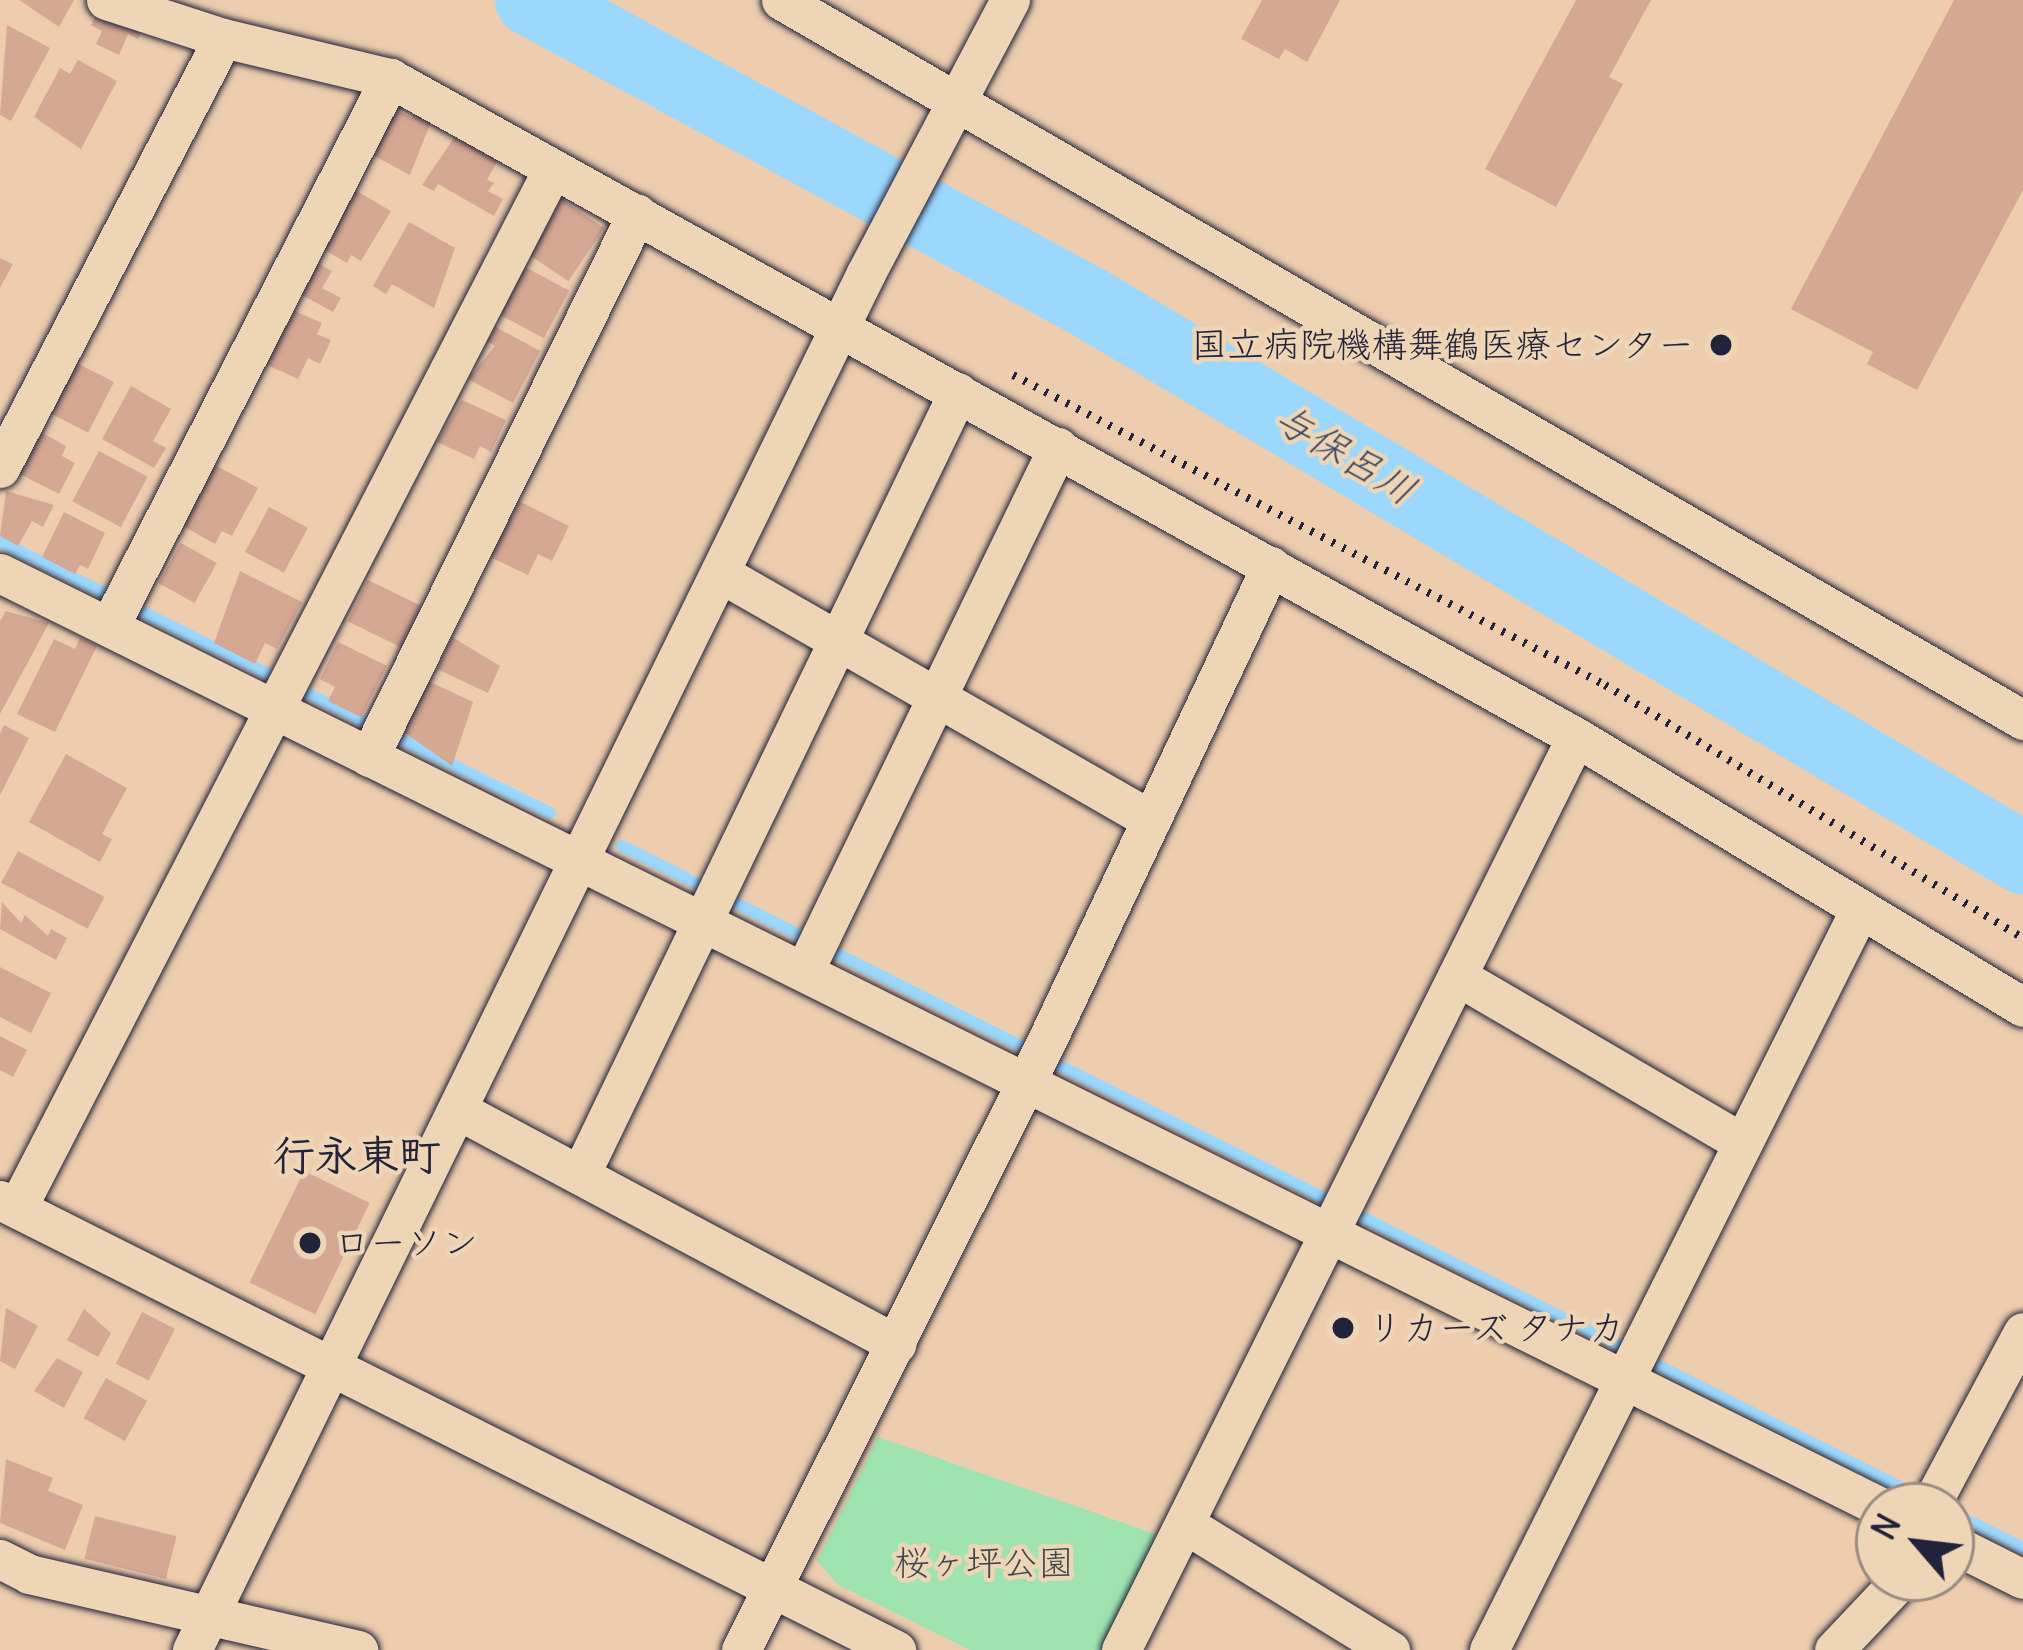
<!DOCTYPE html>
<meta charset="utf-8">
<style>
body{margin:0}
#map{position:relative;width:2023px;height:1650px;overflow:hidden;background:#edcdae;font-family:Delius,"Klee One",sans-serif}
div>[style]{position:absolute}
[style*='--x']{left:calc(var(--x)*1px);top:calc(var(--y)*1px);width:calc(var(--w)*1px);rotate:calc(var(--a)*1deg)}
.green>*{inset:0;background:#9fe4b0}
.stream>*{height:12px;margin:-6px;padding:0 6px;transform-origin:6px;border-radius:6px;background:#9cd8fd}
.river>*{height:72px;margin:-36px;padding:0 36px;transform-origin:36px;border-radius:36px;background:#9cd8fd}
.building>*{inset:0;background:#d5a893;transform-origin:0 0}
.path>*{height:8px;margin-top:-4px;transform-origin:0;background:repeating-linear-gradient(90deg,#22223b 0 3px,transparent 0 12px)}
.roads{filter:drop-shadow(0 0 3px #22223b) drop-shadow(0 0 3px #22223b)}
.minor>*{height:39px;margin:-19.5px;padding:0 19.5px;transform-origin:19.5px;border-radius:19.5px;background:#edd5b5}
.dots>*{width:33px;height:33px;translate:-50% -50%;box-sizing:border-box;border:6px solid #edd5b5;border-radius:50%}
span{translate:-50% -50%;white-space:nowrap;text-align:center;line-height:1.15;-webkit-text-stroke:9px #edd5b5;paint-order:stroke}
.poi-label{font-size:36px;color:#22223b}
.right{translate:-100% -50%;text-align:right}
.left{translate:0 -50%;text-align:left}
.park-label{font-size:36px;color:#3b4952}
.water-label{font-size:39px;color:#3a4662;font-style:italic}
.quarter-label{font-size:42px;color:#22223b;font-weight:700}
.north{position:absolute;left:1855px;top:1482px;width:120px;height:120px;box-sizing:border-box;background:#edd5b5;border:3px solid #9c8d84;border-radius:50%;rotate:298deg;font-size:33px;font-weight:700;line-height:48px;text-align:center;color:#22223b}
.north::after{content:'';display:block;margin:auto;width:42px;height:54px;background:#22223b;clip-path:polygon(50% 0,100% 100%,50% 72%,0 100%)}
</style>
<div id="map">
<div class="green">
<div style="clip-path:polygon(878px 1437px,1167px 1538px,1103px 1650px,970px 1650px,838px 1585px,817px 1561px)"></div>
</div>
<div class="stream">
<div style="--x:0;--y:542;--w:613;--a:26.23"></div>
<div style="--x:622;--y:846;--w:1459;--a:26.64"></div>
<div style="--x:1951;--y:1512;--w:80;--a:26.6"></div>
</div>
<div class="river">
<div style="--x:531;--y:0;--w:634;--a:28.47"></div>
<div style="--x:1088;--y:302;--w:1088;--a:30.74"></div>
</div>
<div class="building">
<div style="clip-path:polygon(19px 0,74px 0,59px 27px)"></div>
<div style="clip-path:polygon(103px 0,156px 0,138px 39px,128px 34px,119px 55px,96px 44px,102px 31px,91px 25px)"></div>
<div style="clip-path:polygon(1262px 0,1340px 0,1307px 62px,1285px 49px,1279px 59px,1241px 39px)"></div>
<div style="clip-path:polygon(1576px 0,1651px 0,1609px 77px,1623px 84px,1556px 207px,1485px 169px)"></div>
<div style="clip-path:polygon(1954px 0,2023px 0,2023px 190px,1917px 390px,1867px 364px,1873px 352px,1791px 309px)"></div>
<div style="clip-path:polygon(7px 25px,50px 48px,11px 121px,0 115px)"></div>
<div style="clip-path:polygon(78px 60px,117px 81px,81px 149px,34px 117px,60px 68px,70px 74px)"></div>
<div style="clip-path:polygon(419px 106px,434px 114px,410px 175px,367px 152px,391px 107px,412px 118px)"></div>
<div style="clip-path:polygon(456px 135px,499px 158px,487px 180px,494px 183px,488px 191px,503px 199px,494px 216px,438px 184px,434px 191px,422px 185px)"></div>
<div style="clip-path:polygon(355px 190px,391px 211px,361px 261px,351px 255px,347px 263px,321px 248px)"></div>
<div style="left:561px;top:199px;width:52px;height:64px;rotate:34deg"></div>
<div style="clip-path:polygon(409px 222px,455px 248px,434px 308px,392px 284px,386px 294px,373px 286px)"></div>
<div style="clip-path:polygon(0 258px,13px 264px,0 288px)"></div>
<div style="clip-path:polygon(317px 263px,332px 271px,322px 288px,341px 298px,333px 312px,300px 294px)"></div>
<div style="left:525px;top:267px;width:50px;height:54px;rotate:28deg"></div>
<div style="clip-path:polygon(288px 308px,322px 323px,317px 334px,331px 340px,320px 364px,308px 358px,298px 379px,263px 363px)"></div>
<div style="clip-path:polygon(494px 326px,540px 351px,513px 403px,468px 379px,495px 346px,487px 341px)"></div>
<div style="left:73px;top:361px;width:46px;height:57px;rotate:27deg"></div>
<div style="clip-path:polygon(131px 386px,171px 409px,153px 441px,166px 448px,154px 468px,102px 439px)"></div>
<div style="clip-path:polygon(462px 400px,506px 420px,491px 452px,480px 446px,474px 459px,437px 442px)"></div>
<div style="clip-path:polygon(41px 432px,66px 446px,62px 456px,75px 463px,59px 494px,14px 471px)"></div>
<div style="left:99px;top:451px;width:55px;height:57px;rotate:28deg"></div>
<div style="clip-path:polygon(215px 465px,258px 488px,232px 536px,222px 531px,215px 544px,183px 526px)"></div>
<div style="clip-path:polygon(6px 491px,54px 505px,43px 527px,32px 521px,18px 546px,0 536px)"></div>
<div style="clip-path:polygon(519px 501px,569px 526px,552px 561px,538px 554px,528px 575px,490px 557px)"></div>
<div style="left:269px;top:507px;width:44px;height:51px;rotate:28deg"></div>
<div style="clip-path:polygon(64px 512px,105px 533px,88px 569px,80px 565px,75px 574px,42px 557px)"></div>
<div style="left:181px;top:543px;width:41px;height:46px;rotate:29deg"></div>
<div style="clip-path:polygon(240px 571px,302px 602px,277px 649px,265px 643px,255px 664px,214px 643px)"></div>
<div style="left:368px;top:580px;width:59px;height:46px;rotate:26deg"></div>
<div style="clip-path:polygon(6px 611px,49px 623px,0 714px,0 621px)"></div>
<div style="clip-path:polygon(452px 637px,500px 666px,488px 693px,437px 669px)"></div>
<div style="clip-path:polygon(80px 638px,97px 646px,55px 732px,17px 714px,54px 639px,75px 649px)"></div>
<div style="clip-path:polygon(338px 642px,387px 666px,361px 717px,328px 701px,335px 687px,320px 679px)"></div>
<div style="clip-path:polygon(426px 680px,473px 702px,452px 766px,401px 730px)"></div>
<div style="clip-path:polygon(4px 725px,29px 738px,0 795px,0 734px)"></div>
<div style="clip-path:polygon(66px 754px,127px 788px,102px 834px,112px 839px,100px 862px,29px 822px)"></div>
<div style="left:18px;top:851px;width:98px;height:36px;rotate:28deg"></div>
<div style="clip-path:polygon(2px 902px,21px 923px,25px 915px,48px 936px,51px 929px,67px 938px,56px 960px,0 929px)"></div>
<div style="clip-path:polygon(0 967px,51px 993px,31px 1033px,0 1017px)"></div>
<div style="clip-path:polygon(0 1036px,27px 1050px,13px 1077px,0 1070px)"></div>
<div style="left:304px;top:1171px;width:73px;height:124px;rotate:26deg"></div>
<div style="clip-path:polygon(6px 1308px,38px 1326px,15px 1369px,0 1361px)"></div>
<div style="clip-path:polygon(84px 1309px,111px 1333px,98px 1357px,67px 1340px)"></div>
<div style="left:142px;top:1312px;width:37px;height:58px;rotate:27deg"></div>
<div style="clip-path:polygon(57px 1358px,83px 1372px,64px 1408px,34px 1391px)"></div>
<div style="left:106px;top:1378px;width:47px;height:46px;rotate:29deg"></div>
<div style="clip-path:polygon(6px 1459px,53px 1478px,48px 1491px,83px 1505px,65px 1550px,0 1523px)"></div>
<div style="left:95px;top:1516px;width:84px;height:44px;rotate:14deg"></div>
</div>
<div class="path">
<div style="--x:1013;--y:375;--w:668;--a:27.64"></div>
<div style="--x:1605;--y:685;--w:489;--a:31.2"></div>
</div>
<div class="roads">
<div class="minor">
<div style="--x:106;--y:0;--w:123;--a:18"></div>
<div style="--x:223;--y:38;--w:172;--a:13.5"></div>
<div style="--x:390;--y:78;--w:1357;--a:29.06"></div>
<div style="--x:1576;--y:737;--w:522;--a:31.13"></div>
<div style="--x:781;--y:0;--w:1436;--a:30.1"></div>
<div style="--x:0;--y:468;--w:484;--a:-62.6"></div>
<div style="--x:0;--y:573;--w:2098;--a:26.41"></div>
<div style="--x:720;--y:573;--w:497;--a:29.8"></div>
<div style="--x:109;--y:627;--w:617;--a:-62.89"></div>
<div style="--x:369;--y:757;--w:606;--a:-63.77"></div>
<div style="--x:805;--y:969;--w:580;--a:-64.14"></div>
<div style="--x:1457;--y:976;--w:331;--a:30.3"></div>
<div style="--x:458;--y:1110;--w:497;--a:28.1"></div>
<div style="--x:581;--y:1173;--w:867;--a:-64.23"></div>
<div style="--x:0;--y:1200;--w:1003;--a:26.67"></div>
<div style="--x:17;--y:1208;--w:1168;--a:-62.73"></div>
<div style="--x:1930;--y:1506;--w:197;--a:-61.9"></div>
<div style="--x:1185;--y:1524;--w:241;--a:31.6"></div>
<div style="--x:1951;--y:1543;--w:80;--a:26.6"></div>
<div style="--x:0;--y:1559;--w:33;--a:27"></div>
<div style="--x:29;--y:1574;--w:338;--a:13"></div>
<div style="--x:192;--y:1650;--w:1533;--a:-63.92"></div>
<div style="--x:866;--y:273;--w:309;--a:-62.2"></div>
<div style="--x:741;--y:1650;--w:685;--a:-63.36"></div>
<div style="--x:1048;--y:1038;--w:522;--a:-64.71"></div>
<div style="--x:1121;--y:1650;--w:1020;--a:-63.51"></div>
<div style="--x:1489;--y:1650;--w:829;--a:-63.4"></div>
<div style="--x:1834;--y:1650;--w:99;--a:-46.6"></div>
</div>
</div>
<div class="dots">
<div style="left:1721px;top:345px;background:#22223b"></div>
<div style="left:310px;top:1243px;background:#22223b"></div>
<div style="left:1343px;top:1328px;background:#22223b"></div>
</div>
<div class="poi-label">
<span class="right" style="left:1694px;top:345px">国立病院機構舞鶴医療センター</span>
<span class="left" style="left:334px;top:1243px">ローソン</span>
<span class="left" style="left:1367px;top:1328px">リカーズ タナカ</span>
</div>
<div class="park-label">
<span style="left:984px;top:1563px">桜ヶ坪公園</span>
</div>
<div class="water-label">
<span style="left:1345px;top:455px;rotate:31deg">与保呂川</span>
</div>
<div class="quarter-label">
<span style="left:357px;top:1155px">行永東町</span>
</div>
<div class="north">N</div>
</div>
